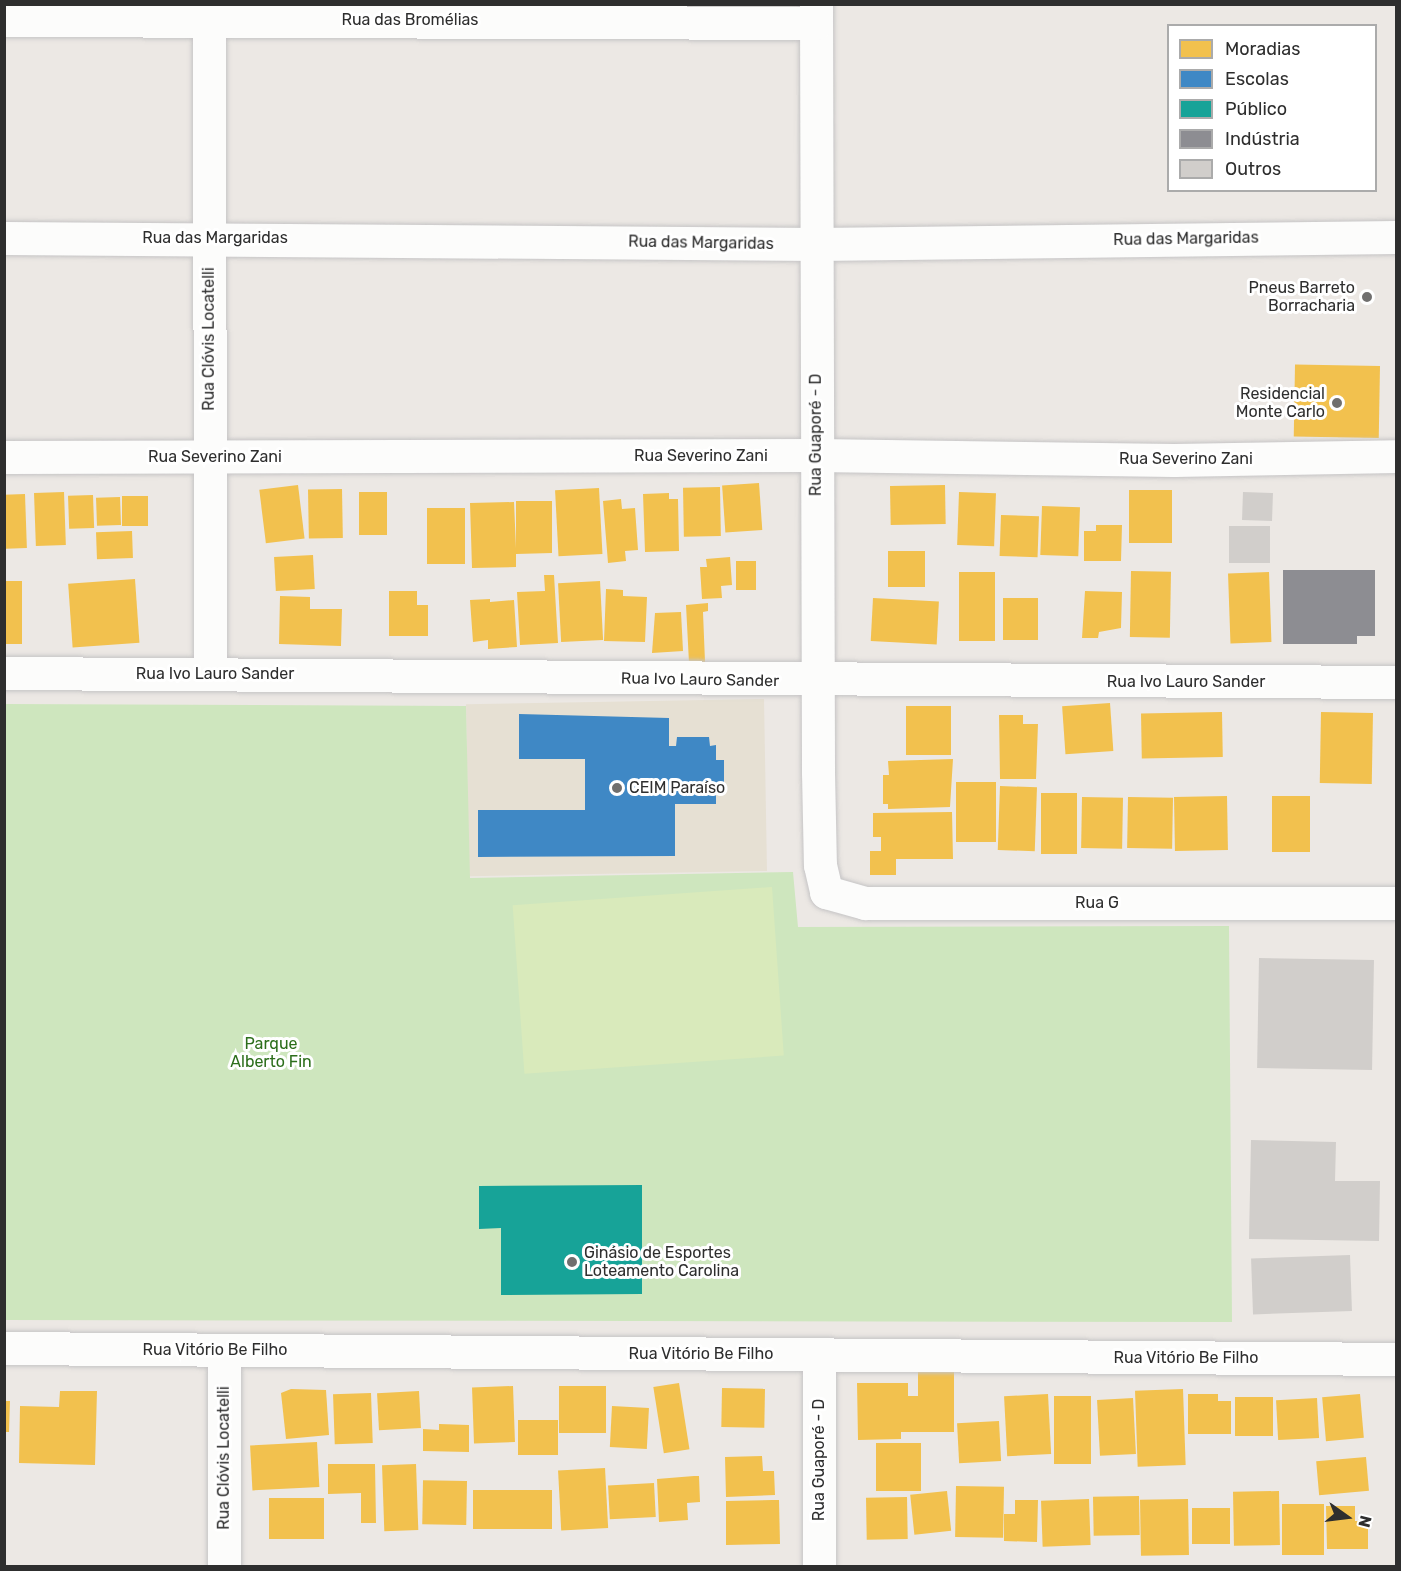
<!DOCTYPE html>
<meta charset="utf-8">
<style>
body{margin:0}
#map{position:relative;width:1401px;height:1571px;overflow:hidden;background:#ece8e4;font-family:Rubik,sans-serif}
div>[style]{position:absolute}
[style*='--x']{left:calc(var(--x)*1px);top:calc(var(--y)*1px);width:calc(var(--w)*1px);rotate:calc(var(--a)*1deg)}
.education>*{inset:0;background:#e6e0d3;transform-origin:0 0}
.green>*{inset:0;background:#cee6be}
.pitch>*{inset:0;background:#d9eabb;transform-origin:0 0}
.homes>*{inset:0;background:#f2c14e;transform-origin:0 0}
.schools>*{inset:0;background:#3f88c5}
.public>*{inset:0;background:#17a398}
.industry>*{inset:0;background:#8d8d92}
.building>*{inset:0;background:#d1cecb;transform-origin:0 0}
.roads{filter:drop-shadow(0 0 2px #c5c4c5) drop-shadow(0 0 2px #c5c4c5)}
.minor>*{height:33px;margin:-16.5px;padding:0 16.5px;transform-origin:16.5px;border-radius:16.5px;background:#fcfcfb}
.dots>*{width:16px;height:16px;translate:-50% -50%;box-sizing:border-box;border:3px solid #fff;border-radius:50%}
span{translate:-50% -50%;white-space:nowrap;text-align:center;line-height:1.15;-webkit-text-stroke:6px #fff;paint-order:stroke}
.street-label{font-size:16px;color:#2e2e2e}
.poi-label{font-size:16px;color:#2e2e2e}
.right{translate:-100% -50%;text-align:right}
.left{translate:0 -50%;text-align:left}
.park-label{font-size:16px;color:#2c6e1b}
.frame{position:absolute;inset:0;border:6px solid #2e2e2e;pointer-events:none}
.legend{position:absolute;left:1167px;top:24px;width:210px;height:168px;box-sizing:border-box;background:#fff;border:2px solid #ababab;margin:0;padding:8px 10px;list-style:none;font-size:18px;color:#2e2e2e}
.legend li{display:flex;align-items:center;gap:12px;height:30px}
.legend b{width:30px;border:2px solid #ababab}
.north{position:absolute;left:1317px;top:1487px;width:60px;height:60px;-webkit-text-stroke:4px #fff;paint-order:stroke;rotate:104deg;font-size:16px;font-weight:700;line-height:24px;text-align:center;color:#2e2e2e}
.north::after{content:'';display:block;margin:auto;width:21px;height:27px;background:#2e2e2e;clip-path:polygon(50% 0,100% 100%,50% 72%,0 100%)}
</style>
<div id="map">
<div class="education">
<div style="left:764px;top:699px;width:172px;height:298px;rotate:89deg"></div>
</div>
<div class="green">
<div style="clip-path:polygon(5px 704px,466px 706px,470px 878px,793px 872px,798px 927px,1229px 926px,1232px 1322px,5px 1320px)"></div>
</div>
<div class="pitch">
<div style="left:772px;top:887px;width:169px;height:260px;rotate:86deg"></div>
</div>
<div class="homes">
<div style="left:1380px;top:366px;width:72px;height:85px;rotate:91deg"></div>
<div style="left:759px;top:483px;width:47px;height:37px;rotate:86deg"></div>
<div style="left:298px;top:485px;width:54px;height:39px;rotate:83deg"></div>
<div style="left:945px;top:485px;width:39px;height:55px;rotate:89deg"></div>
<div style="left:720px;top:487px;width:49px;height:37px;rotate:89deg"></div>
<div style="left:599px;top:488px;width:66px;height:44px;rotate:87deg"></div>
<div style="left:342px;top:489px;width:49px;height:34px;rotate:89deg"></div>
<div style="left:1129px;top:490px;width:43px;height:53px"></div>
<div style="left:64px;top:492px;width:53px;height:30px;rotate:88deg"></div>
<div style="left:359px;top:492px;width:28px;height:43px"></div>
<div style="left:959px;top:492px;width:37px;height:53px;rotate:2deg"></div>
<div style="clip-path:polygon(669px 493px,669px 499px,678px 499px,679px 551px,645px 552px,643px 494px)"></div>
<div style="left:25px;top:494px;width:54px;height:21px;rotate:88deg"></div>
<div style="left:93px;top:495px;width:33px;height:25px;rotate:88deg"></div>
<div style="left:122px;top:496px;width:26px;height:30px"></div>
<div style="left:120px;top:497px;width:28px;height:24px;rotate:88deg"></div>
<div style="clip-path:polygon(621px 499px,622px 509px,635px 508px,638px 550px,625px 551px,626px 561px,608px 563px,603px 501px)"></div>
<div style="clip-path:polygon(516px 501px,552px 501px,552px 553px,516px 554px,516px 567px,472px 568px,470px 503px,514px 502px,516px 548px)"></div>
<div style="left:1042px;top:506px;width:38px;height:49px;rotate:2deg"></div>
<div style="left:427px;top:508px;width:38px;height:56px"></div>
<div style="left:1001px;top:515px;width:38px;height:41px;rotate:2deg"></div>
<div style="clip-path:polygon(1096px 525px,1122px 525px,1121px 561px,1084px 561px,1084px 531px,1096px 531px)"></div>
<div style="left:132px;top:531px;width:27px;height:36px;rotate:88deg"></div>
<div style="left:925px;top:551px;width:36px;height:37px;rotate:90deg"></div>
<div style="left:313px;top:555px;width:34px;height:39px;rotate:87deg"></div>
<div style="clip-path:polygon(730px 557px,732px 585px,721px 586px,722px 598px,702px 599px,700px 567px,707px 567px,706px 559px)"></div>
<div style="left:736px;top:561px;width:20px;height:29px"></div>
<div style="left:1131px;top:571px;width:40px;height:66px;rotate:1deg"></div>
<div style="left:959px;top:572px;width:36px;height:69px"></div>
<div style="left:1269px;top:572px;width:70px;height:41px;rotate:88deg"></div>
<div style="clip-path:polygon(544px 575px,554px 575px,558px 643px,520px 645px,517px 592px,545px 591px)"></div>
<div style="left:135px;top:579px;width:64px;height:67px;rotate:86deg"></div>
<div style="left:4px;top:581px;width:18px;height:63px"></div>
<div style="left:600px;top:581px;width:59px;height:42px;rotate:87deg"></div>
<div style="clip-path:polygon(606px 589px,623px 590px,623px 596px,647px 597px,645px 642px,604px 641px)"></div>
<div style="clip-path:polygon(389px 591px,417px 591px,417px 605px,428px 605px,428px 636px,389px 636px)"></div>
<div style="clip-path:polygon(1085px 591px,1122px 592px,1121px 628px,1099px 632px,1098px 638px,1082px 638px)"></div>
<div style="clip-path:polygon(280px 596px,310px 597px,310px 609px,342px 609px,341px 646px,279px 644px)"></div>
<div style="left:873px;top:598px;width:66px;height:43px;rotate:3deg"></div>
<div style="left:1003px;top:598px;width:35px;height:42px"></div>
<div style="clip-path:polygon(490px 599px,490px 602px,514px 600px,517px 647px,488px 649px,488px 640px,473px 642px,470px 600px)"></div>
<div style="clip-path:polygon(708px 603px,708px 611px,703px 612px,705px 662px,689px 663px,686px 605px)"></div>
<div style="clip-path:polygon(681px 612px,683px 651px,652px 653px,655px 613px)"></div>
<div style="left:1110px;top:703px;width:48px;height:48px;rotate:86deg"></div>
<div style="left:906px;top:706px;width:45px;height:49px"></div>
<div style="left:1222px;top:712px;width:45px;height:81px;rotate:89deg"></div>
<div style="left:1321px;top:712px;width:52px;height:71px;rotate:1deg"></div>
<div style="clip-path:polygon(999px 715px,1023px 715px,1023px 724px,1038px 724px,1036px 779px,1000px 779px)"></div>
<div style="clip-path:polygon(953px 759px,950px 807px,888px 809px,888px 804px,883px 804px,883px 775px,889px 775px,888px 761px)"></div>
<div style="left:956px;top:782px;width:40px;height:60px"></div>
<div style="left:1000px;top:786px;width:37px;height:64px;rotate:2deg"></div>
<div style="left:1041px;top:793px;width:36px;height:61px"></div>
<div style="left:1227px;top:796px;width:54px;height:53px;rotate:89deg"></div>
<div style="left:1272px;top:796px;width:38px;height:56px"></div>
<div style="left:1082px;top:797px;width:41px;height:51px;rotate:1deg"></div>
<div style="left:1128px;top:797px;width:45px;height:51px;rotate:1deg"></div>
<div style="clip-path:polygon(952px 812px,953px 859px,896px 859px,896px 875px,870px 875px,870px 851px,881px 851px,881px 837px,873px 837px,873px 813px)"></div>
<div style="clip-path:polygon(918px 1371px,954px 1371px,954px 1432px,901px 1432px,901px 1439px,858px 1440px,857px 1383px,908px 1383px,908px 1396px,918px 1396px)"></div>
<div style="left:679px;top:1383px;width:67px;height:26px;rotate:81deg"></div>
<div style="left:513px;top:1386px;width:56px;height:41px;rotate:88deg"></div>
<div style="left:606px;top:1386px;width:47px;height:47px;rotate:90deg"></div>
<div style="left:722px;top:1388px;width:43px;height:39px;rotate:1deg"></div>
<div style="clip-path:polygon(291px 1389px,326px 1390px,329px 1435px,286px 1439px,281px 1393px)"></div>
<div style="left:1183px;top:1389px;width:76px;height:48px;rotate:88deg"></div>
<div style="clip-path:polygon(60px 1391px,97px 1391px,95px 1465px,19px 1463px,20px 1406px,59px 1407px)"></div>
<div style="left:419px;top:1391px;width:37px;height:42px;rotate:87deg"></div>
<div style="left:371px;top:1393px;width:50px;height:38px;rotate:88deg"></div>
<div style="left:1048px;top:1394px;width:60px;height:44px;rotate:87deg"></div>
<div style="clip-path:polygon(1188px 1394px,1218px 1394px,1218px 1401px,1231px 1401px,1231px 1434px,1188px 1434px)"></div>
<div style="left:1360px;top:1394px;width:44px;height:38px;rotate:85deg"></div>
<div style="left:1054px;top:1396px;width:37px;height:68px"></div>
<div style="left:1235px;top:1397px;width:38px;height:39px"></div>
<div style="left:1133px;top:1398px;width:56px;height:36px;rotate:87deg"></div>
<div style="left:1317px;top:1398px;width:40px;height:41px;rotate:87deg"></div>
<div style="clip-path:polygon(4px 1401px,10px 1401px,9px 1432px,4px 1432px)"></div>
<div style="left:612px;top:1406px;width:37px;height:41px;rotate:3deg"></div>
<div style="left:518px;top:1420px;width:40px;height:35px"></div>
<div style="left:999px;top:1421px;width:40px;height:42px;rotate:87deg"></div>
<div style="clip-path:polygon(439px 1424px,469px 1425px,469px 1452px,423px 1451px,423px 1429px,439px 1430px)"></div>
<div style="left:317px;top:1442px;width:45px;height:67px;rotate:87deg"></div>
<div style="left:876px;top:1443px;width:45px;height:48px"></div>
<div style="clip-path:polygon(762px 1456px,763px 1471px,774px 1471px,775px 1495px,726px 1497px,725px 1457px)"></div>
<div style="left:1366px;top:1457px;width:34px;height:50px;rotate:85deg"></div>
<div style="clip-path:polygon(328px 1464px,375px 1464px,376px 1523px,361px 1523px,361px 1493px,328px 1494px)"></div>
<div style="left:416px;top:1464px;width:66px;height:34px;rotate:88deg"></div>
<div style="left:605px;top:1468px;width:60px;height:47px;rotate:87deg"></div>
<div style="clip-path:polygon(694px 1476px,699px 1476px,700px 1502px,687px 1503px,688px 1520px,659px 1522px,657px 1479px)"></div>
<div style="left:467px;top:1481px;width:44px;height:44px;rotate:91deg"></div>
<div style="left:654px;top:1483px;width:34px;height:46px;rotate:87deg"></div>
<div style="left:956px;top:1486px;width:48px;height:51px;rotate:1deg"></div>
<div style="left:473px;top:1490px;width:79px;height:39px"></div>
<div style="left:947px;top:1491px;width:40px;height:37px;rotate:84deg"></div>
<div style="left:1279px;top:1491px;width:54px;height:46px;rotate:89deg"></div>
<div style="left:1139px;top:1496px;width:39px;height:46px;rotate:89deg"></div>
<div style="left:907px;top:1497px;width:42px;height:41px;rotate:89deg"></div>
<div style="left:269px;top:1498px;width:55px;height:41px"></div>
<div style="left:1089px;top:1499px;width:46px;height:48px;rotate:88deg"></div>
<div style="left:1188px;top:1499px;width:56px;height:48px;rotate:89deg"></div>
<div style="clip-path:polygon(772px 1500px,779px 1500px,780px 1544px,726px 1545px,726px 1501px)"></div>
<div style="clip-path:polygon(1015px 1500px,1038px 1500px,1037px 1542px,1004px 1541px,1004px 1514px,1015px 1514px)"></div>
<div style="left:1282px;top:1504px;width:42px;height:51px"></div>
<div style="clip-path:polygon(1326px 1506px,1355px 1506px,1355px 1521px,1368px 1521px,1368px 1549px,1327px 1549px)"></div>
<div style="left:1230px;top:1508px;width:36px;height:38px;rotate:90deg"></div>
</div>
<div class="schools">
<div style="clip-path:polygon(519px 714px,669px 718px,669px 746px,676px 746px,677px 737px,709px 737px,710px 746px,716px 745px,716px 760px,724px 760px,724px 790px,716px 790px,716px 804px,675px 804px,675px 856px,478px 857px,478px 810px,585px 810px,585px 759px,519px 759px)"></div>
</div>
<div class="public">
<div style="clip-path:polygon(642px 1185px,642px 1294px,501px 1295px,501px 1228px,479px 1229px,479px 1186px)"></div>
</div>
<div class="industry">
<div style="clip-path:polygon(1283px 570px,1375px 570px,1375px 636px,1357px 636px,1357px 644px,1283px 644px)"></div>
</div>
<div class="building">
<div style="left:1243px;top:492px;width:30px;height:28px;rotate:2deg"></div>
<div style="left:1270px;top:526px;width:37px;height:41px;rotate:90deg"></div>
<div style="left:1259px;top:958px;width:115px;height:110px;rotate:1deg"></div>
<div style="clip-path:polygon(1251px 1140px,1336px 1142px,1335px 1181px,1380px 1181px,1379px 1241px,1249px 1239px)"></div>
<div style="left:1350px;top:1255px;width:56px;height:99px;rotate:88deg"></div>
</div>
<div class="roads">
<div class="minor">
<div style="--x:209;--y:4;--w:669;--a:89.91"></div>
<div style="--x:816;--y:4;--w:768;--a:89.85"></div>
<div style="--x:818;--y:772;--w:93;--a:88.8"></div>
<div style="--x:820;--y:865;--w:28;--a:77"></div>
<div style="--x:826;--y:892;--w:41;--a:15.8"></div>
<div style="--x:865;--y:903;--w:531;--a:0"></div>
<div style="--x:4;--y:20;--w:812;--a:0.21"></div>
<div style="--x:4;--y:238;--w:812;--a:0.42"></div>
<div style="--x:816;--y:244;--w:580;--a:-0.69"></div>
<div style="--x:4;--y:457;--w:812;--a:-0.14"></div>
<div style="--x:816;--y:455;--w:358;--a:0.8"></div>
<div style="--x:1174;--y:460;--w:222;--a:-1"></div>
<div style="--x:4;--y:673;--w:1392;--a:0.37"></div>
<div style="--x:4;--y:1348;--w:1392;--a:0.45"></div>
<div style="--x:224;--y:1566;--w:216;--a:-90"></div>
<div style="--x:819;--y:1566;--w:212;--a:-90"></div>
</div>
</div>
<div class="dots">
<div style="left:1367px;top:297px;background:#706f6e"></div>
<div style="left:1337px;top:403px;background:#706f6e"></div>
<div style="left:617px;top:788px;background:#706f6e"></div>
<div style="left:572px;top:1262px;background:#706f6e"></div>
</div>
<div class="street-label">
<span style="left:410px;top:20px">Rua das Bromélias</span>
<span style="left:215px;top:238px">Rua das Margaridas</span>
<span style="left:1186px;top:239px;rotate:-1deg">Rua das Margaridas</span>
<span style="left:701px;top:243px;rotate:1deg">Rua das Margaridas</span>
<span style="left:209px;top:339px;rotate:-90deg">Rua Clóvis Locatelli</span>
<span style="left:816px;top:435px;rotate:-90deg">Rua Guaporé - D</span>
<span style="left:701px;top:456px">Rua Severino Zani</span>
<span style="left:215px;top:457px">Rua Severino Zani</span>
<span style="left:1186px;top:459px">Rua Severino Zani</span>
<span style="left:215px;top:674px">Rua Ivo Lauro Sander</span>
<span style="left:700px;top:680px;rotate:1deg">Rua Ivo Lauro Sander</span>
<span style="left:1186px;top:682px">Rua Ivo Lauro Sander</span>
<span style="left:1097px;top:903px">Rua G</span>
<span style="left:215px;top:1350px">Rua Vitório Be Filho</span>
<span style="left:701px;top:1354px">Rua Vitório Be Filho</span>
<span style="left:1186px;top:1358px">Rua Vitório Be Filho</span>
<span style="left:224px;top:1458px;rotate:-90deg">Rua Clóvis Locatelli</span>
<span style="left:819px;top:1460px;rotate:-90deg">Rua Guaporé - D</span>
</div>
<div class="poi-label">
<span class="right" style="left:1355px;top:297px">Pneus Barreto<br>Borracharia</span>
<span class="right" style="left:1325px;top:403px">Residencial<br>Monte Carlo</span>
<span class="left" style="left:629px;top:788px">CEIM Paraíso</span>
<span class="left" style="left:584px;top:1262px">Ginásio de Esportes<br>Loteamento Carolina</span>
</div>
<div class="park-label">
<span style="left:271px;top:1053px">Parque<br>Alberto Fin</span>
</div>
<div class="frame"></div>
<ul class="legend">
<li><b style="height:16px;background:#f2c14e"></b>Moradias</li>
<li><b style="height:16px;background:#3f88c5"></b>Escolas</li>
<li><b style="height:16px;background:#17a398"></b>Público</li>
<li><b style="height:16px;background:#8d8d92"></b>Indústria</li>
<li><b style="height:16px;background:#d1cecb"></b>Outros</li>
</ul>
<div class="north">N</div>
</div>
